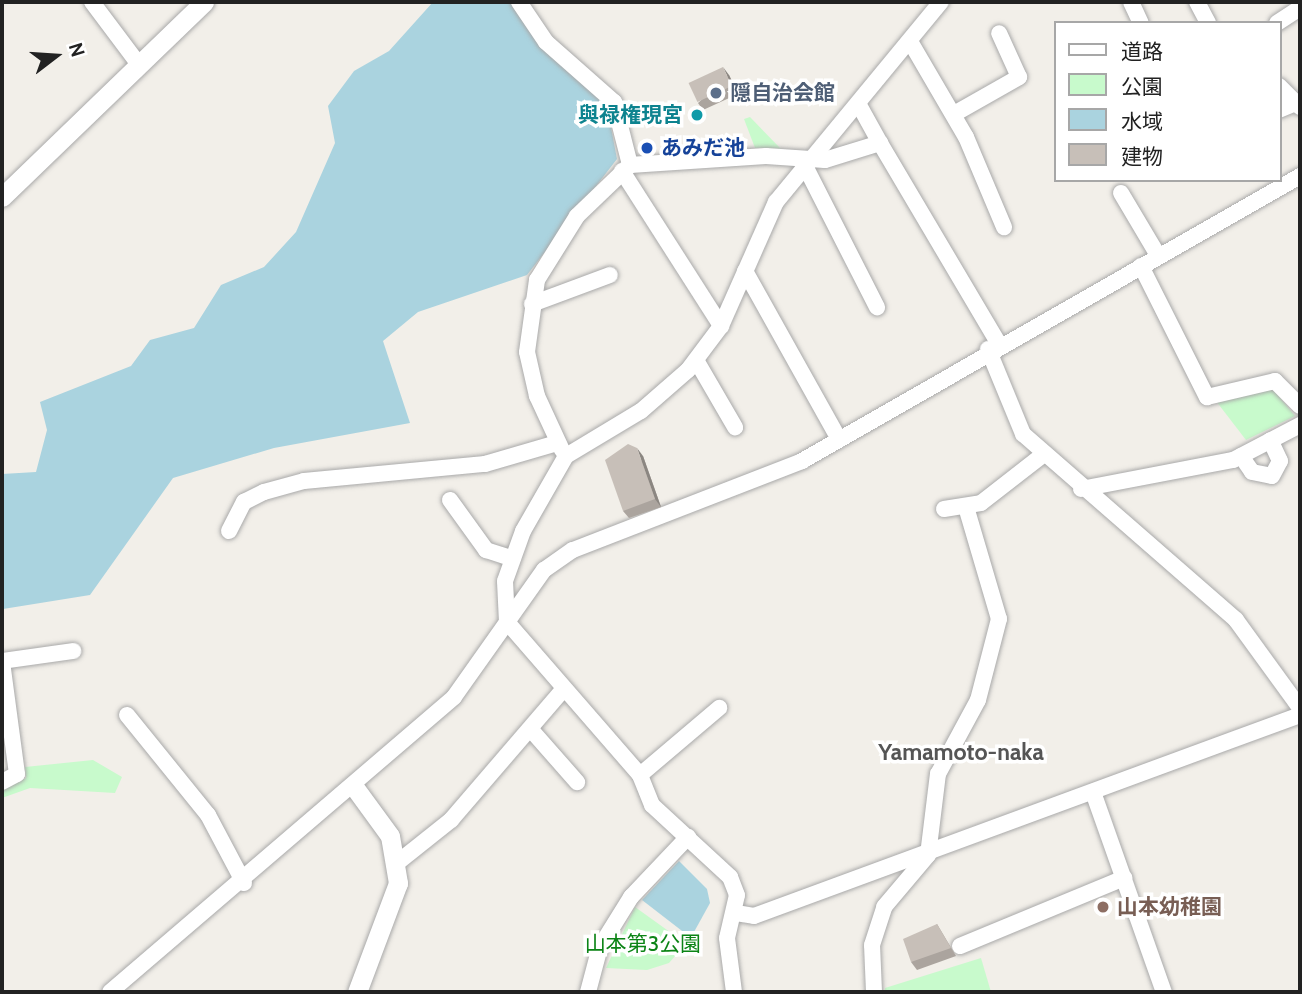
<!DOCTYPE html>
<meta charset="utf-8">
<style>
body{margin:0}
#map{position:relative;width:1302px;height:994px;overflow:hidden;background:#f2efe9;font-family:Cabin,"Noto Sans JP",sans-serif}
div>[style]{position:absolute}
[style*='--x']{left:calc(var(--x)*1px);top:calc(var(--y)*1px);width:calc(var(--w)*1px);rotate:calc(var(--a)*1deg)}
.park>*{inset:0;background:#c8facc}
.water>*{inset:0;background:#aad3df}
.roads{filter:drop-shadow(0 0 2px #a9a9a9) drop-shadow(0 0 2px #a9a9a9)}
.minor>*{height:16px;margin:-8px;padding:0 8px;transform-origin:8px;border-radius:8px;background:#fff}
.tertiary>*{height:19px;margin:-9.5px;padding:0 9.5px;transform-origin:9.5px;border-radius:9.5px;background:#fff}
.wall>*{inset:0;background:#aba49e}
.shaded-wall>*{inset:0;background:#8b8681}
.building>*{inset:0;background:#c7bfb8;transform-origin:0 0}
.dots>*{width:19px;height:19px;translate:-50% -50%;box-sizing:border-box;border:4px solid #fff;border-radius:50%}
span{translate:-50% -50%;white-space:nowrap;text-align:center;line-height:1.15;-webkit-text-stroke:7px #fff;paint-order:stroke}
.service-label{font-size:21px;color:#4e5e75;font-weight:700}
.left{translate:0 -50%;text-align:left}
.culture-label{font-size:21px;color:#0d838f;font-weight:700}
.right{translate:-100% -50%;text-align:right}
.transit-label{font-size:21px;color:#164399;font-weight:700}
.education-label{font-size:21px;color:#785e54;font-weight:700}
.park-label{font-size:21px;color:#0c8416}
.neighbourhood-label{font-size:23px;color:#555;font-weight:700}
.frame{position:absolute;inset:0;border:4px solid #222;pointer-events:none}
.legend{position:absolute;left:1054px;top:21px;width:228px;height:161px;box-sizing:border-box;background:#fff;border:2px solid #a7a7a7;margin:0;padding:9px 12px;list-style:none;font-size:21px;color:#222}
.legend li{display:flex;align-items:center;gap:14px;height:35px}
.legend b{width:35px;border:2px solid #a7a7a7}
.north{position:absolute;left:21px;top:21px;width:70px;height:70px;-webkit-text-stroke:5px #fff;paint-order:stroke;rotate:73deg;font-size:19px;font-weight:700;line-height:28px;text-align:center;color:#222}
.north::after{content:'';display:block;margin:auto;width:24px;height:32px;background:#222;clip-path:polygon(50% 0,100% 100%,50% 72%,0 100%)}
</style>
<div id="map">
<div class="park">
<div style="clip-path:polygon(750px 117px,781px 149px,755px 148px,744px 119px)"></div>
<div style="clip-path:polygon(1273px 389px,1295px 416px,1246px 440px,1216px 401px)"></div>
<div style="clip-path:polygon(93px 760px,122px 777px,115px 793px,30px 788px,2px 798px,2px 790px,26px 778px,25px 767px)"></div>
<div style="clip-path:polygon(635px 907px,681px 940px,682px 948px,669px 963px,647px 970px,606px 968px)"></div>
<div style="clip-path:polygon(981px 958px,991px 992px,885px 992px,885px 988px)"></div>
</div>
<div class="water">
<div style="clip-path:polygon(433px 2px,512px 2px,606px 101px,617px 159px,527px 275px,418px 312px,383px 341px,410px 423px,274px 448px,173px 478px,90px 595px,3px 609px,2px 474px,36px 472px,47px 430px,40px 402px,131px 366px,150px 340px,194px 328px,221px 285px,264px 267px,296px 232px,335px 143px,328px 106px,354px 71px,389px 51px)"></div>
<div style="clip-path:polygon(679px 861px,707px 889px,710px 903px,694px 932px,686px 934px,642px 900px)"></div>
</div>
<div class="roads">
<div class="minor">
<div style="--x:92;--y:2;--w:75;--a:53.1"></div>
<div style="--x:519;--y:2;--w:48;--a:56"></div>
<div style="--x:546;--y:42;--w:91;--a:41.4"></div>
<div style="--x:614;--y:102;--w:65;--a:75.7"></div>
<div style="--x:630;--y:165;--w:136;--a:-3.8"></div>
<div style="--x:766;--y:156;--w:59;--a:3.9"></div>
<div style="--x:825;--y:160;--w:58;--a:-17.2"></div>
<div style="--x:880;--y:143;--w:234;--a:59.4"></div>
<div style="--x:1131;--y:2;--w:23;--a:65"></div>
<div style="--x:1197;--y:2;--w:24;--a:62"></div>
<div style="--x:1277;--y:23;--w:27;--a:-33"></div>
<div style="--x:911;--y:43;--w:109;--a:59.7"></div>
<div style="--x:966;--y:137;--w:98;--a:67.1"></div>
<div style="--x:1279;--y:86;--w:30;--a:45"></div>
<div style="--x:859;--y:105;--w:43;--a:61.1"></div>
<div style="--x:1279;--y:110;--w:21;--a:-23"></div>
<div style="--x:954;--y:114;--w:75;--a:-29.6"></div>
<div style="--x:1019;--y:77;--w:48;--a:-114.4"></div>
<div style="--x:804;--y:164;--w:161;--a:63"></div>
<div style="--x:622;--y:171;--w:184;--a:57.4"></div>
<div style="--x:1121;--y:193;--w:74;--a:59.3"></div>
<div style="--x:1141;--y:266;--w:147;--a:63.3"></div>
<div style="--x:1207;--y:397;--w:70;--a:-13.2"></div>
<div style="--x:1275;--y:381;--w:35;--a:45"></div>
<div style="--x:745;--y:271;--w:193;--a:60.8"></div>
<div style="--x:532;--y:304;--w:83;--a:-20.4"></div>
<div style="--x:988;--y:349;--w:92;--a:67.6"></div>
<div style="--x:1023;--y:434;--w:283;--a:41.1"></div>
<div style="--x:1236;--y:620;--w:109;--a:54"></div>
<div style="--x:696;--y:360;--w:78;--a:59.8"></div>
<div style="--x:562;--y:450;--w:60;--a:-114.8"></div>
<div style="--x:537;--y:396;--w:45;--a:-102.8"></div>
<div style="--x:527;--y:352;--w:73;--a:-82.1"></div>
<div style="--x:537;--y:280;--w:75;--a:-58"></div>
<div style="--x:577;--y:216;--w:74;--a:-43.9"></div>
<div style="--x:1241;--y:456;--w:19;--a:55"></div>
<div style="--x:1252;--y:472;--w:20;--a:11"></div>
<div style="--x:1272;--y:476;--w:17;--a:-62"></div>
<div style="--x:1280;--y:461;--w:23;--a:-115"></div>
<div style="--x:1081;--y:489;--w:155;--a:-10.8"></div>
<div style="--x:1233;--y:460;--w:76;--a:-27.6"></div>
<div style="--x:450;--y:500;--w:62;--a:54.2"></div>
<div style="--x:486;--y:550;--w:28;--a:18"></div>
<div style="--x:944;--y:509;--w:37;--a:-9"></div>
<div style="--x:981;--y:503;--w:80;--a:-37.9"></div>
<div style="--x:229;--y:531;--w:33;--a:-63"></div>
<div style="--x:244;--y:502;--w:22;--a:-27"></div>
<div style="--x:264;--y:492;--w:41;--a:-15.4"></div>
<div style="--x:304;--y:481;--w:182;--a:-5.4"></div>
<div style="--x:485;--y:464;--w:75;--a:-16.3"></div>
<div style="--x:2;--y:661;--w:72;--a:-8"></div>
<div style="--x:127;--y:715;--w:129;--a:51"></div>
<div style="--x:208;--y:815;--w:77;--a:62.1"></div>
<div style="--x:533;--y:732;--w:67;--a:48.7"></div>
<div style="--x:640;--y:775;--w:104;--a:-40.3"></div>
<div style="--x:2;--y:782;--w:17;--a:-28"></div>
<div style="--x:17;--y:774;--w:114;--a:-97.6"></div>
<div style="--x:1093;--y:792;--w:212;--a:70.5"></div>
<div style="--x:397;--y:863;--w:69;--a:-38.5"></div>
<div style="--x:451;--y:820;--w:170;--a:-49.3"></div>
<div style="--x:736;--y:913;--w:18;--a:9"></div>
<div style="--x:754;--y:916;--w:582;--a:-20.21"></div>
<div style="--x:960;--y:946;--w:178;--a:-22.5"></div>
<div style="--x:110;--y:992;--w:453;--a:-40.6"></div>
<div style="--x:454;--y:697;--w:156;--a:-54.7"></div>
<div style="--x:544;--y:570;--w:35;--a:-35"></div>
<div style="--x:573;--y:550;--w:246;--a:-21.2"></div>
<div style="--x:802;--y:461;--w:574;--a:-29.78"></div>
<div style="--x:588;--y:992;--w:47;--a:-75.1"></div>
<div style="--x:600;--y:947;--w:59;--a:-58.2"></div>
<div style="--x:631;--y:897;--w:83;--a:-46.5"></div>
<div style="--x:734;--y:992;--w:54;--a:-97.4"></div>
<div style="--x:727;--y:938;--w:44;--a:-76.9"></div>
<div style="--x:737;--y:895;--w:19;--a:-111"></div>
<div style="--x:730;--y:877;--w:106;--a:-137.3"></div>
<div style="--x:652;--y:805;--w:32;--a:-112"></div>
<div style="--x:640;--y:775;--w:203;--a:-131"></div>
<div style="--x:507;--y:622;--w:41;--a:-92.8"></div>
<div style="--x:505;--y:581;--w:53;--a:-70.2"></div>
<div style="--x:523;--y:531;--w:86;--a:-60.2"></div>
<div style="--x:566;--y:456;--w:87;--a:-31"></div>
<div style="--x:641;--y:411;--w:62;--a:-41.1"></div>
<div style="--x:688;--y:370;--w:55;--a:-53.1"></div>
<div style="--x:721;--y:326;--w:136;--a:-66.1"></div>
<div style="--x:776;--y:202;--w:259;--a:-50.5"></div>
<div style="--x:874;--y:992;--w:47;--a:-92.4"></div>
<div style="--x:872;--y:945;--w:40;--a:-72"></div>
<div style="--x:884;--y:907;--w:68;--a:-49.8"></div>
<div style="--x:928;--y:855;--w:82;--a:-83"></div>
<div style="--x:938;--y:774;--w:84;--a:-61.6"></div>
<div style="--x:978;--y:700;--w:84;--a:-75.5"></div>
<div style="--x:999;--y:619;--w:117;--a:-106.4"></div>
</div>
<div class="tertiary">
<div style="--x:2;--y:197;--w:281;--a:-44"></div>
<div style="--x:355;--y:788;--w:59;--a:53.9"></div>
<div style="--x:390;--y:836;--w:48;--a:80.3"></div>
<div style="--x:398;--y:883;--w:116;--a:110.6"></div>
</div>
</div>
<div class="wall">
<div style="clip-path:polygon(729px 75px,738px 94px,703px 110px,698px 103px)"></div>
<div style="clip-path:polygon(700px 109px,702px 121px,695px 122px,693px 119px)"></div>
<div style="clip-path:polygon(643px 456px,661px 507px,629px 518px,623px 511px)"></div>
<div style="clip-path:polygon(937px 924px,956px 956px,917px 970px,911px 962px)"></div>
</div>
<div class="shaded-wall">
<div style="clip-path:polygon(723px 67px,729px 75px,738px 94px,732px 86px)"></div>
<div style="clip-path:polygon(637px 448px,643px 456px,661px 507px,655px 499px)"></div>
</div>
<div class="building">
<div style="left:723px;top:67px;width:21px;height:38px;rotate:65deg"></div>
<div style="clip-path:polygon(698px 107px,701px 118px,693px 119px,689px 111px)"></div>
<div style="clip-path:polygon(628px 444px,637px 448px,655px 499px,623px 511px,605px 460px)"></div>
<div style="clip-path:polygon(937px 924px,951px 948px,911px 962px,903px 939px)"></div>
</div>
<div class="dots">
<div style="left:716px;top:93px;background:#5c6f8a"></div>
<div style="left:697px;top:115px;background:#0f9aa8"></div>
<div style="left:647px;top:148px;background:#1a4fb4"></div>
<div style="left:1103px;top:907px;background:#8d6e63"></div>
</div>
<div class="service-label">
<span class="left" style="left:730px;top:93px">隠自治会館</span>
</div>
<div class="culture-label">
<span class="right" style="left:683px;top:115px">與禄権現宮</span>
</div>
<div class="transit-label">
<span class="left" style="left:661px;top:148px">あみだ池</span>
</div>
<div class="education-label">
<span class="left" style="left:1117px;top:907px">山本幼稚園</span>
</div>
<div class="park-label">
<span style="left:643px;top:944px">山本第3公園</span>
</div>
<div class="neighbourhood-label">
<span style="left:961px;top:752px">Yamamoto-naka</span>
</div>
<div class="frame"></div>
<ul class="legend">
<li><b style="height:9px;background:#fff"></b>道路</li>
<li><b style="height:19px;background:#c8facc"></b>公園</li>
<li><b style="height:19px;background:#aad3df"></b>水域</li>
<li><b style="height:19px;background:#c7bfb8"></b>建物</li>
</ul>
<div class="north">N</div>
</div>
